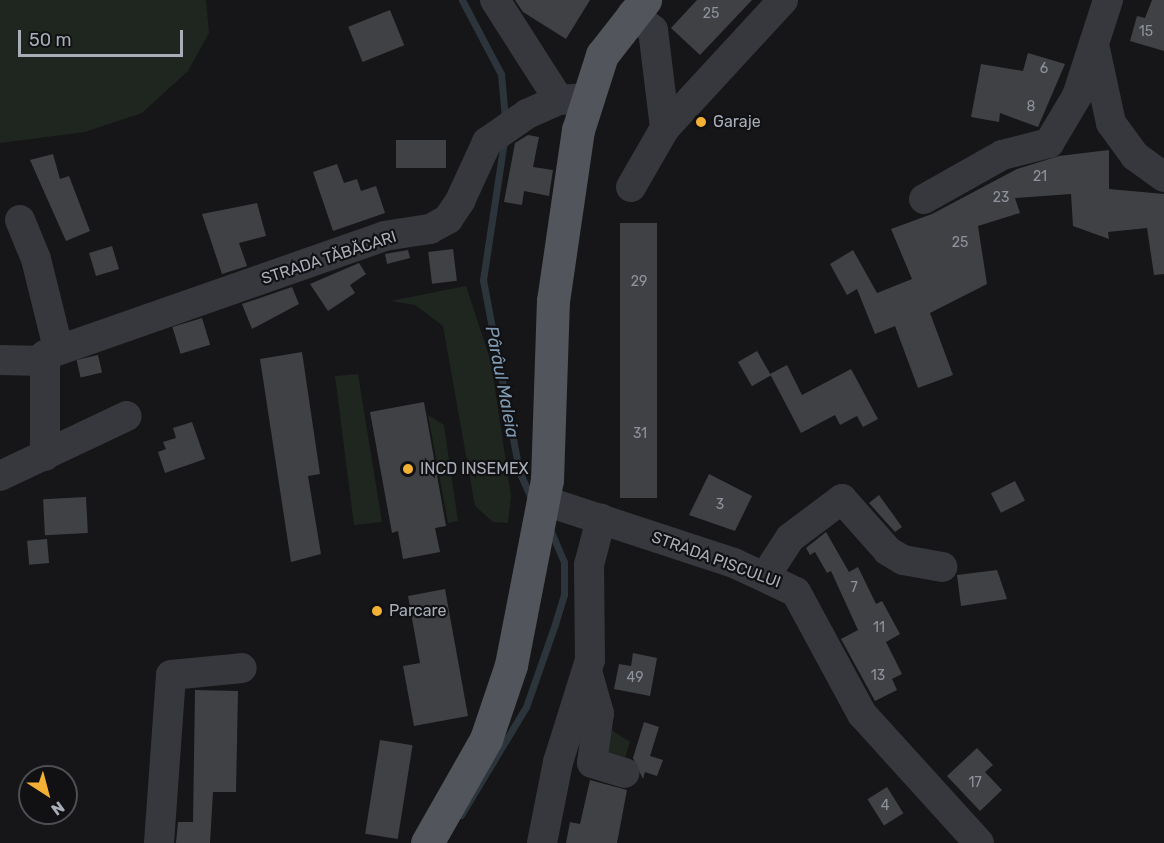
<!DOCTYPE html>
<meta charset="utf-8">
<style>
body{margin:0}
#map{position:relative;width:1164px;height:843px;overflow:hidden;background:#161618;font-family:Rubik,sans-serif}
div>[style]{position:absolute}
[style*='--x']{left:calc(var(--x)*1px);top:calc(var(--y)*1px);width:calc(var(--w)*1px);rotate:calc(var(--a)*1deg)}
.green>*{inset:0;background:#1e261f}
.stream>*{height:7px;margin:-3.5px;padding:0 3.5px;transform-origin:3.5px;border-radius:3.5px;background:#2c353c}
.building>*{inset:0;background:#404145;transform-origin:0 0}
.minor>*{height:30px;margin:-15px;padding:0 15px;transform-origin:15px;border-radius:15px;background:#37383d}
.major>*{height:33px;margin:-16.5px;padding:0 16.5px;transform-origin:16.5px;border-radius:16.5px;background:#53555c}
.dots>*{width:16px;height:16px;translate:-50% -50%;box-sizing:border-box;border:3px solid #111113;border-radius:50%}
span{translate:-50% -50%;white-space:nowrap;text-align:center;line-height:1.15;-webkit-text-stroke:4.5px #111113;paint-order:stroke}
.number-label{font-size:14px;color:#8e929b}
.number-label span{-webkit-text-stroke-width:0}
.poi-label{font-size:16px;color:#a8adb8}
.left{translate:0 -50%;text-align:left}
.street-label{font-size:16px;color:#a8adb8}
.water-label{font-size:18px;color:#7f9bb3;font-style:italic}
.north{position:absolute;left:18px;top:765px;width:60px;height:60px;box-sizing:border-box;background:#111113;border:2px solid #4d4f55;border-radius:50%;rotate:144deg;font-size:16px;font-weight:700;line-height:24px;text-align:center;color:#a8adb8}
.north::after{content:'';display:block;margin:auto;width:21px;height:27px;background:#f2b134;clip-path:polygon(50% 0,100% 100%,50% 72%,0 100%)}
.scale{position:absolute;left:18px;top:30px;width:165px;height:27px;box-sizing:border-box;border:3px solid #a8adb8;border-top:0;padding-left:8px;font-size:18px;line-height:21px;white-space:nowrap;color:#a8adb8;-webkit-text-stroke:4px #111113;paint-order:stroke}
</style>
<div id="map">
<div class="green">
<div style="clip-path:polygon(0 0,206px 0,209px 33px,188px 71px,142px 113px,85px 132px,0 143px)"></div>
<div style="clip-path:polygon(466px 286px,491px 362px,511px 496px,508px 523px,493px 522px,475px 506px,443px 326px,415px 305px,390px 301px)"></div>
<div style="clip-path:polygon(358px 374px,382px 522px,354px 525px,335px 376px)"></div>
<div style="clip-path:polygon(428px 415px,444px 425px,458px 521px,448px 523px)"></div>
<div style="clip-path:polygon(604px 725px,630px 742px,622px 767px,601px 763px)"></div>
</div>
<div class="stream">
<div style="--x:462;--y:0;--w:84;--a:62.2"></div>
<div style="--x:501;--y:74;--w:44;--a:84.8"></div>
<div style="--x:504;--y:141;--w:141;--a:98.6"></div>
<div style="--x:483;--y:280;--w:194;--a:79.3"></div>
<div style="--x:519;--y:471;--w:32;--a:66"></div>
<div style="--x:461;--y:815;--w:126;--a:-59"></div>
<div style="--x:526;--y:707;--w:88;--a:-70.7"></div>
<div style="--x:555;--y:624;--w:31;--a:-73"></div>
<div style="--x:564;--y:594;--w:32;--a:-90"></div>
<div style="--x:564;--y:562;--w:38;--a:-113"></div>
</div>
<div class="building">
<div style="clip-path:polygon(515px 0,590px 0,566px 39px,523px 12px)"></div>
<div style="clip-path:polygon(697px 0,752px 0,700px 55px,671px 28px)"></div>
<div style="clip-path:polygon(1152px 0,1164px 0,1164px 51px,1130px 41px,1137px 16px,1145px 18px)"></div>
<div style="left:390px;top:10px;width:38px;height:45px;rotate:68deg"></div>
<div style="clip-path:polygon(1028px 53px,1065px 64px,1038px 127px,1000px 113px,999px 122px,971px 117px,981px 64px,1023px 71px)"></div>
<div style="clip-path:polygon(528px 135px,539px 137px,533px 167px,553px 170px,549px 196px,524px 191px,522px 205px,504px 202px,515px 143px)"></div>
<div style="left:396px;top:140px;width:50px;height:28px"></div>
<div style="clip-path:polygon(1109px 150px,1109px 189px,1164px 194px,1164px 274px,1154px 275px,1147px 228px,1108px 232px,1109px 239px,1073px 226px,1071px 194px,1015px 198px,1020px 213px,978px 226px,987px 284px,930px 313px,953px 375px,918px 388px,895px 326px,875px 334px,857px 289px,847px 295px,830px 264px,853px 250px,877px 293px,912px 279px,891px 229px,932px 214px,1017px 169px,1059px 156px)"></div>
<div style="clip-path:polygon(53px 154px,60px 179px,69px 176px,90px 231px,66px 241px,30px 160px)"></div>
<div style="clip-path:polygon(337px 164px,344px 183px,357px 179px,361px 191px,376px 186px,385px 213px,333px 231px,313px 172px)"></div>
<div style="clip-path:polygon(257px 203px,266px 236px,239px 243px,247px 266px,222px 274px,202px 214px)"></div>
<div style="left:620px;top:223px;width:37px;height:275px"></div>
<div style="left:112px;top:246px;width:24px;height:24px;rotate:73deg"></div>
<div style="left:453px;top:249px;width:32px;height:25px;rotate:83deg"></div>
<div style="clip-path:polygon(408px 250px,410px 258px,387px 264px,385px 254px)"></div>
<div style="clip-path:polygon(359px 263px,366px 274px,350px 285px,355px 293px,328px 311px,310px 284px)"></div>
<div style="clip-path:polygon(292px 287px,299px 304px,252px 329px,242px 304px)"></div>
<div style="left:202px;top:318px;width:28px;height:31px;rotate:73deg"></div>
<div style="left:757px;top:351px;width:28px;height:22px;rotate:60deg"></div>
<div style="clip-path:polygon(302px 352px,320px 474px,308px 476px,321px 554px,291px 562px,260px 359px)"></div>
<div style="left:98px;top:355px;width:18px;height:22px;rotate:77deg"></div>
<div style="clip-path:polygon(787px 365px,802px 395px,851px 369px,878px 419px,863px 427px,857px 416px,840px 425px,835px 415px,801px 433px,770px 374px)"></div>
<div style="clip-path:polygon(424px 402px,446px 526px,435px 528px,440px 552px,403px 559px,398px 531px,392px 533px,370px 412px)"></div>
<div style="clip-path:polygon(192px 422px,205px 459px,165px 473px,158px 452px,166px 449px,163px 442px,176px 438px,173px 428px)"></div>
<div style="clip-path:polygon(709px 474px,752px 496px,735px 531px,689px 515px)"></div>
<div style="left:1015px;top:481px;width:22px;height:27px;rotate:63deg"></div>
<div style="clip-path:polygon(879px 495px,902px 527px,895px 532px,869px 503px)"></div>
<div style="left:86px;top:497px;width:36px;height:43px;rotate:87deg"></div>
<div style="clip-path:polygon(826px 532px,849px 572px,858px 567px,876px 604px,882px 601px,900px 634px,886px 642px,902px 674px,892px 679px,897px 690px,875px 701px,841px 639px,858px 630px,831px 571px,827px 573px,815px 552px,810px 555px,806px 548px)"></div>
<div style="left:47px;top:539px;width:24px;height:20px;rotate:85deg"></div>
<div style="clip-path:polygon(997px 570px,1007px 599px,961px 606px,957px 575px)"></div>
<div style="clip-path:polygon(445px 589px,468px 716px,414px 726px,403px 666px,420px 663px,408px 596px)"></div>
<div style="clip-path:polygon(633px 653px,657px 658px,650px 696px,614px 689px,619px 664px,631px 666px)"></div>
<div style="clip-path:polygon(195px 690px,238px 691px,236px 792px,213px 792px,210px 843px,176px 843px,178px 822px,193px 822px)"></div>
<div style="clip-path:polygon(644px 722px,659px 727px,650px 756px,663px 760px,657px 776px,645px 772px,643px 779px,633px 758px)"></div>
<div style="left:380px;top:740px;width:33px;height:95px;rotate:9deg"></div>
<div style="clip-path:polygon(977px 748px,993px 765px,985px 772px,1002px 790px,980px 811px,947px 776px)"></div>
<div style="clip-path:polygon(590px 780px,627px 790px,617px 843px,566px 843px,570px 822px,580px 824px)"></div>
<div style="left:887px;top:787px;width:31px;height:23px;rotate:58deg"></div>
</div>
<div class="minor">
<div style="--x:495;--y:0;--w:119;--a:57.4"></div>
<div style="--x:632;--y:14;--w:26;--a:37"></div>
<div style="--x:653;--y:30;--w:99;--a:83"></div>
<div style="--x:665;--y:128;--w:174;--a:-47.3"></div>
<div style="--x:1095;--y:49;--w:76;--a:77.8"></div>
<div style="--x:1111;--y:123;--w:41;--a:54"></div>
<div style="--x:1135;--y:156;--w:36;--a:36"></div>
<div style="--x:631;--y:187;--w:68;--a:-60"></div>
<div style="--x:924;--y:199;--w:90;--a:-29.4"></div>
<div style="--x:1002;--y:155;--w:49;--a:-14.3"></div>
<div style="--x:1049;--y:143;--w:55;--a:-59.2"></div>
<div style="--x:1077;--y:96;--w:101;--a:-72.1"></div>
<div style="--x:20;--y:220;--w:42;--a:67.7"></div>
<div style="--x:36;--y:259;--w:92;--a:76.1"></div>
<div style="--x:0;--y:360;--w:44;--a:1.3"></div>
<div style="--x:45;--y:456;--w:101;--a:-90"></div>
<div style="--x:45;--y:355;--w:359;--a:-19.3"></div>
<div style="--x:384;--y:236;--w:47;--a:-8.7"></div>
<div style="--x:430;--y:229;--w:21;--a:-29"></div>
<div style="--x:448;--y:219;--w:22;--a:-56"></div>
<div style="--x:460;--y:201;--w:65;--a:-65.4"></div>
<div style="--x:487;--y:142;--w:49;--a:-35"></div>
<div style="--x:527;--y:114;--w:35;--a:-24"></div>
<div style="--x:559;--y:100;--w:26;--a:-4"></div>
<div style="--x:0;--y:476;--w:140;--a:-25.3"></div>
<div style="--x:542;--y:500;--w:202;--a:18.2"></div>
<div style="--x:734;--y:563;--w:68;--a:25.1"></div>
<div style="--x:796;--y:592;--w:139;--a:61.6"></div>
<div style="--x:862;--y:714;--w:174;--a:47.8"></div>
<div style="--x:766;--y:575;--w:44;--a:-57"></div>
<div style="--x:790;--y:538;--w:65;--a:-36.9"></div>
<div style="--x:842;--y:499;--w:69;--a:48.5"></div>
<div style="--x:888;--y:551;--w:17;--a:31"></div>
<div style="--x:903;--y:560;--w:40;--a:10"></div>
<div style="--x:587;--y:671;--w:44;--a:74.1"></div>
<div style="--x:599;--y:713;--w:50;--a:98"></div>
<div style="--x:592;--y:763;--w:34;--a:17"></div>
<div style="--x:159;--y:843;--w:168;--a:-85.9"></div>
<div style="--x:171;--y:675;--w:71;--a:-5.6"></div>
<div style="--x:542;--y:843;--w:83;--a:-78.8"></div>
<div style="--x:558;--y:762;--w:107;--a:-72.6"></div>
<div style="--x:590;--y:660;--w:95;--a:-90.6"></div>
<div style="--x:589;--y:565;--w:48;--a:-75.4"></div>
</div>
<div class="major">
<div style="--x:427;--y:843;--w:120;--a:-60.4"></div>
<div style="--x:486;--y:739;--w:78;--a:-71.3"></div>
<div style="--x:511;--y:665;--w:188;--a:-79"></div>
<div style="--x:547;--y:480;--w:179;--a:-88.1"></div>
<div style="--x:553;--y:301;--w:173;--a:-81.7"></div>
<div style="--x:578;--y:130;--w:79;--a:-72.3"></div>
<div style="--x:602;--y:55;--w:70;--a:-52"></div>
</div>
<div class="dots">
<div style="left:701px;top:122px;background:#f2b134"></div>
<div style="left:408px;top:469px;background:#f2b134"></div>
<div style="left:377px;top:611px;background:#f2b134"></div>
</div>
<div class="number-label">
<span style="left:711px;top:14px">25</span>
<span style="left:1146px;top:32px">15</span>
<span style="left:1044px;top:69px">6</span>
<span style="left:1031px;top:107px">8</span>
<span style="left:1040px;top:177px">21</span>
<span style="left:1001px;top:198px">23</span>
<span style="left:960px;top:243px">25</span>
<span style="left:639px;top:282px">29</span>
<span style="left:640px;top:434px">31</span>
<span style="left:720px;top:505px">3</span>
<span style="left:854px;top:588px">7</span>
<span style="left:879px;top:628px">11</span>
<span style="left:878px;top:676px">13</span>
<span style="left:635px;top:678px">49</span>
<span style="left:975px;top:783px">17</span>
<span style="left:885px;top:806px">4</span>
</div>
<div class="poi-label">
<span class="left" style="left:713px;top:122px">Garaje</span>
<span class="left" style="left:420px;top:469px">INCD INSEMEX</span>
<span class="left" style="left:389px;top:611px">Parcare</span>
</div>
<div class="street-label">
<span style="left:329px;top:258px;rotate:-18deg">STRADA TĂBĂCARI</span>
<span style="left:716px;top:560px;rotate:20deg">STRADA PISCULUI</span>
</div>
<div class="water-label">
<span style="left:502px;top:382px;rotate:79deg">Pârâul Maleia</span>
</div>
<div class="north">N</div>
<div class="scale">50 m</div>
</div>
